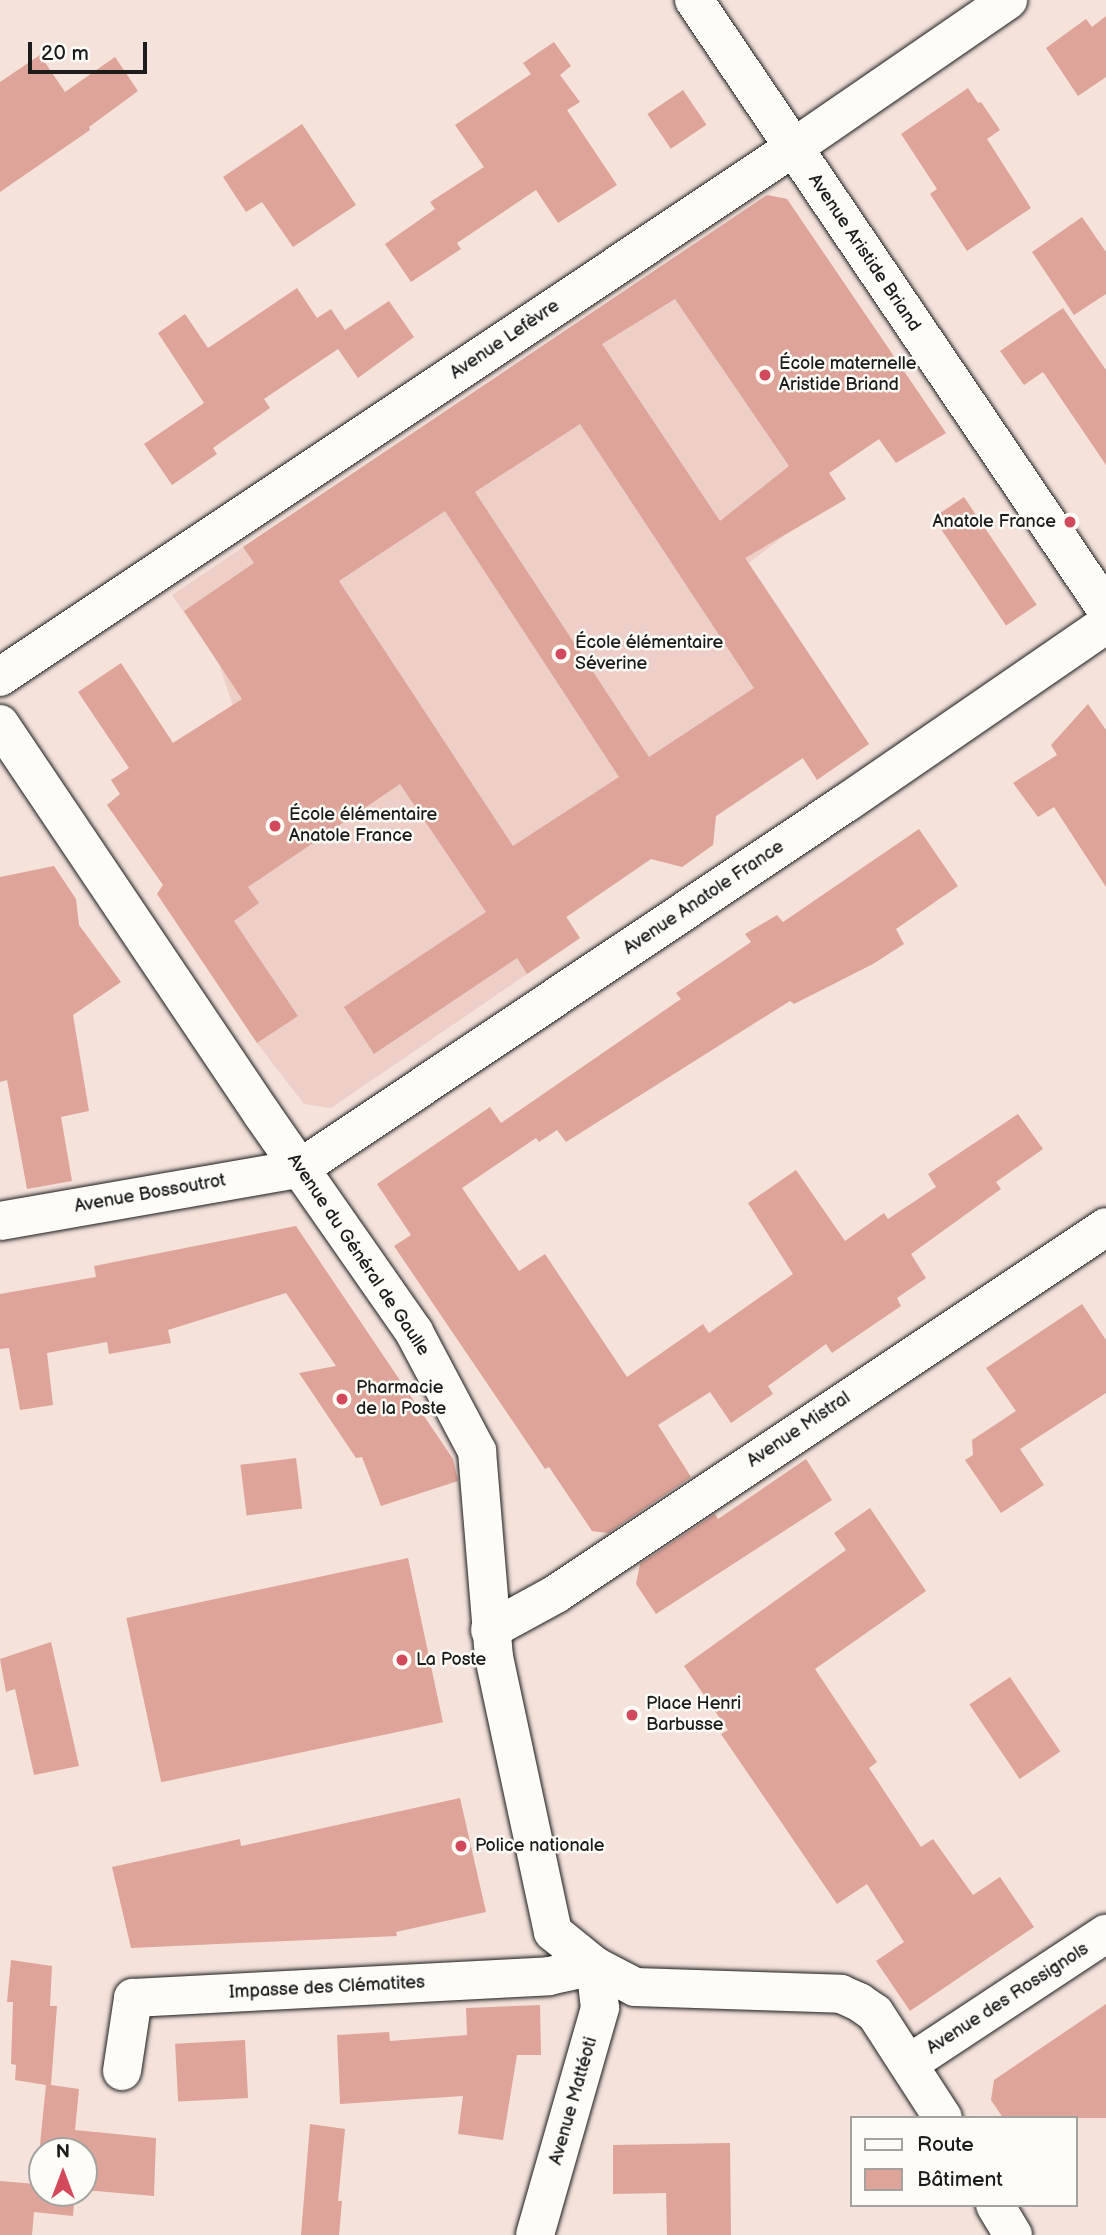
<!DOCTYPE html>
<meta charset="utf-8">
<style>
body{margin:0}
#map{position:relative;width:1106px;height:2235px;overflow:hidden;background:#f4e2db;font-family:"Balsamiq Sans",sans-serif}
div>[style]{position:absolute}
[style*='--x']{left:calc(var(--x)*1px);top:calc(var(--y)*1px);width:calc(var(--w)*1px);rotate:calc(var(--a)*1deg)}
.built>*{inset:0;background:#edcfc8}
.building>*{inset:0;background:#dea49a;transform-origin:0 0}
.roads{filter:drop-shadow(0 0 2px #1c1c1c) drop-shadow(0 0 2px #1c1c1c)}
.street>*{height:38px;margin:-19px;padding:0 19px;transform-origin:19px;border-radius:19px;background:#fdfcf7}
.secondary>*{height:38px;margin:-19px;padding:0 19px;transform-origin:19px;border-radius:19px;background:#fdfcf7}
.dots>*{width:19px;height:19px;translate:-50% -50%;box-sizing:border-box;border:4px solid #fdfcf7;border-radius:50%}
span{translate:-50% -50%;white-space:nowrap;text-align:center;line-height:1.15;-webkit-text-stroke:5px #fdfcf7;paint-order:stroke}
.street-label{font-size:18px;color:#1c1c1c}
.poi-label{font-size:18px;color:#1c1c1c}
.left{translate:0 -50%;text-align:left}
.right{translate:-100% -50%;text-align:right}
.legend{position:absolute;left:850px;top:2116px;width:228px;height:91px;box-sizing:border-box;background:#fdfcf7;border:2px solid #a3a29f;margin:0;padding:9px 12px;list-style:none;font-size:21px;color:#1c1c1c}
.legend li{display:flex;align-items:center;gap:14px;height:35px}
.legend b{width:35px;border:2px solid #a3a29f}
.north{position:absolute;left:28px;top:2137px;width:70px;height:70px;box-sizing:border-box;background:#fdfcf7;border:2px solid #a3a29f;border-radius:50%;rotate:0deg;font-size:19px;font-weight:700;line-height:28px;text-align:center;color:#1c1c1c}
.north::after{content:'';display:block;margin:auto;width:24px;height:32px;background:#d1495b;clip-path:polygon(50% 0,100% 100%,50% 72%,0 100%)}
.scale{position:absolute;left:28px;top:42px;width:119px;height:32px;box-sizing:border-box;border:4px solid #1c1c1c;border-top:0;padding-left:9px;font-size:21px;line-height:24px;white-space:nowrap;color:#1c1c1c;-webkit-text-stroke:5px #fdfcf7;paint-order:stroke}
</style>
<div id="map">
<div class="built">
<div style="clip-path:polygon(767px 195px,787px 199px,946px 433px,896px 463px,879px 439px,829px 473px,846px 499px,785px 535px,749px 563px,869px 744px,817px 779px,802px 758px,707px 822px,714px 835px,713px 845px,682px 867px,660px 853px,567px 917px,580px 938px,331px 1108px,304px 1104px,257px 1043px,157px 894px,169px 876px,148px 846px,140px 852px,107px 805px,123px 798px,111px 780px,233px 706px,219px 664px,172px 595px)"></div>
</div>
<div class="building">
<div style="clip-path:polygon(1106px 16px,1106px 77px,1078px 96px,1046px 48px,1086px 19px,1092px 27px)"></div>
<div style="clip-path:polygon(554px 42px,571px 66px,560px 75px,580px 102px,567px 110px,617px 185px,558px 223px,536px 190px,457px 243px,461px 249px,411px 282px,385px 244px,435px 209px,430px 202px,484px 167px,455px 125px,531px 74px,523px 63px)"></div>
<div style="clip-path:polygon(40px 55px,65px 92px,115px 57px,138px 91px,89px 127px,90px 130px,0 192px,0 82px)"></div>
<div style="clip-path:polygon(968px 88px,978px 103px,981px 102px,1000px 130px,987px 139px,1031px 208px,967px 251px,930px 194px,937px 189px,901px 134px)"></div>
<div style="left:683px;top:90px;width:42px;height:43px;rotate:56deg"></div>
<div style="clip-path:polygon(302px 124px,356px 205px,293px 247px,262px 202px,246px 212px,223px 177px)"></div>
<div style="clip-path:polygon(evenodd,767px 195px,787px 199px,946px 433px,896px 463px,879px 439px,829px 473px,846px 499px,745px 558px,869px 744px,817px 780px,803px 758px,716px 816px,713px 845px,682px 867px,651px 859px,566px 917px,580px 938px,527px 974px,517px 958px,374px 1054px,344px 1007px,486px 912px,400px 784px,248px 887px,259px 903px,234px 921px,298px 1016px,257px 1043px,157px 894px,163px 885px,107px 805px,120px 794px,111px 780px,129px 768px,78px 692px,121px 663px,173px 743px,242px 699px,184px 611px,254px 563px,243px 547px,767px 195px,675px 299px,789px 466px,720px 521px,602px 344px,675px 299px,767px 195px,580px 424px,754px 688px,649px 757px,475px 492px,580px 424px,767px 195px,445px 511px,619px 777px,513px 846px,339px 581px,445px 511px)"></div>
<div style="clip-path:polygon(1082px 217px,1106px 252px,1106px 294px,1074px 315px,1032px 252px)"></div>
<div style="clip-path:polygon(297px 288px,317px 318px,331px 309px,345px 330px,389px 301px,414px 337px,358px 378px,338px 349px,264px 399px,270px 408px,213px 448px,217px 454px,172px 485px,144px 444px,204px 403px,158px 333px,185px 314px,208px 348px)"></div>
<div style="clip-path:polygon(1063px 308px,1106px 370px,1106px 465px,1043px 372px,1024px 385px,1000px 351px)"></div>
<div style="left:964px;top:497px;width:130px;height:37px;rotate:56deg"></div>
<div style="clip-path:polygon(1088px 704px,1106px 730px,1106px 887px,1054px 807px,1038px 817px,1013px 783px,1057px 755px,1051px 745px)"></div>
<div style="clip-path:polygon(919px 829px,958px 886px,896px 929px,904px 944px,873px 964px,794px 1004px,790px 1001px,566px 1142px,557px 1130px,539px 1142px,536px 1138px,462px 1188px,519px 1271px,545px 1254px,627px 1377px,703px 1324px,709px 1333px,793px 1274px,748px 1203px,796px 1170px,845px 1241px,884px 1213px,888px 1219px,936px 1187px,928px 1174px,1018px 1114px,1043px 1149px,996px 1182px,1001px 1189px,911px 1254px,926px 1278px,897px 1298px,901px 1306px,832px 1353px,826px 1344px,768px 1386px,773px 1394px,731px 1423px,710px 1392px,658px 1425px,691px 1477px,608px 1533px,592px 1531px,549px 1467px,545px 1469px,394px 1246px,411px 1235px,377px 1184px,490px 1107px,501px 1123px,681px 999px,676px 993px,751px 942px,745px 934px,777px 915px,783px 922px)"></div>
<div style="clip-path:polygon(54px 866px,76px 899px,79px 925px,121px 982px,73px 1015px,89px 1111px,61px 1117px,72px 1181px,27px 1189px,7px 1080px,0 1082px,0 877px)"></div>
<div style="clip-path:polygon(296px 1226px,453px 1459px,458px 1481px,381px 1506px,362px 1457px,356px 1458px,299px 1373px,336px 1366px,286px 1293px,168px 1330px,171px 1343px,109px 1354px,107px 1342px,47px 1353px,53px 1405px,20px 1410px,9px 1348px,0 1349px,0 1294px,96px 1277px,94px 1266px)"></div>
<div style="clip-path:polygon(1082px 1304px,1106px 1340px,1106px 1393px,1020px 1449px,1044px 1485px,1001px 1513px,965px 1460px,973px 1455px,972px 1440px,1016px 1411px,986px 1368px)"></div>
<div style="left:296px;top:1458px;width:51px;height:56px;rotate:83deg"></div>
<div style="clip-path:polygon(806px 1459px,832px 1500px,656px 1614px,636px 1584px,640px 1564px,715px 1514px,718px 1519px)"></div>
<div style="clip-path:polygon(870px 1508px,926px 1591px,815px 1669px,877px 1762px,869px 1768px,921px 1847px,933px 1839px,973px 1895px,1000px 1877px,1034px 1927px,910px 2011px,876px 1961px,904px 1942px,867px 1884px,837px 1904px,721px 1734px,728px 1730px,684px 1666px,846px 1550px,834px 1533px)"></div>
<div style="left:408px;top:1558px;width:168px;height:288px;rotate:78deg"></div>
<div style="clip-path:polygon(51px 1642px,79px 1766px,34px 1775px,15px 1689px,6px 1692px,0 1659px)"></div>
<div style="left:1010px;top:1677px;width:90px;height:49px;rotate:56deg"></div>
<div style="clip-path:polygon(460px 1798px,486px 1912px,396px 1932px,397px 1936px,131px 1948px,112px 1867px,240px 1839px,241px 1846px)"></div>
<div style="clip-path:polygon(11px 1960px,52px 1966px,50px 2006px,57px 2006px,51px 2085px,79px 2089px,75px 2130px,156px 2138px,154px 2196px,84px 2190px,84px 2151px,42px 2151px,42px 2193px,75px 2193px,73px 2216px,34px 2212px,32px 2235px,0 2235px,0 2181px,36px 2184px,46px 2085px,15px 2080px,16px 2065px,11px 2064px,13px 2002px,7px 2002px)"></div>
<div style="clip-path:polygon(1106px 2004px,1106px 2118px,1003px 2118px,991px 2100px,994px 2080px)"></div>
<div style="clip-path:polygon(540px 2005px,541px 2055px,517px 2055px,503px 2140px,458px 2134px,463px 2096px,340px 2104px,337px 2035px,389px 2032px,390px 2041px,467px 2035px,466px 2008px)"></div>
<div style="left:245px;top:2040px;width:58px;height:70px;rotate:87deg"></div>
<div style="clip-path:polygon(310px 2124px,345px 2129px,338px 2201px,342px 2201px,339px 2235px,301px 2235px)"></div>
<div style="clip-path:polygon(730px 2143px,731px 2235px,667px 2235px,666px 2193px,613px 2194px,613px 2145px)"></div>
</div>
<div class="roads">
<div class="street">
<div style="--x:0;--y:677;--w:953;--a:-33.71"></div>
<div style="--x:793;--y:148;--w:261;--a:-34.5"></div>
<div style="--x:0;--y:1221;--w:303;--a:-9.9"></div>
<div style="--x:299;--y:1169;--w:658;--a:-33.79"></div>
<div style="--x:846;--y:803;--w:316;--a:-34.5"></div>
<div style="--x:490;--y:1630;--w:75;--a:-28.6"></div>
<div style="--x:556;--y:1594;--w:661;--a:-33.71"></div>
<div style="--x:910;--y:2063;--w:235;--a:-33.4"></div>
<div style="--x:122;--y:2071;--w:74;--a:-81.4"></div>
<div style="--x:133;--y:1998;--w:417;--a:-3"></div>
<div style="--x:549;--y:1976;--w:47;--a:-12.3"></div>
<div style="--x:595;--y:1966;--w:42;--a:83.2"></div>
<div style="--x:600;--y:2008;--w:236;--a:106"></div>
</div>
<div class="secondary">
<div style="--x:694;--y:0;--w:735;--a:55.92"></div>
<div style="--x:0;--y:724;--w:470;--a:56.1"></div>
<div style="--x:262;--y:1114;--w:266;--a:55.1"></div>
<div style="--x:414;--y:1332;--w:135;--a:62.1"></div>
<div style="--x:477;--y:1451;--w:207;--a:85.3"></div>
<div style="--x:494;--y:1657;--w:281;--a:77.9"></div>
<div style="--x:553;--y:1932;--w:54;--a:39"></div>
<div style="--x:595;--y:1966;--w:45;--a:27.7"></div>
<div style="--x:635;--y:1987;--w:206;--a:1.9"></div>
<div style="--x:841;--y:1994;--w:20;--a:24"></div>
<div style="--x:859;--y:2002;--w:19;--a:35"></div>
<div style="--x:875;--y:2013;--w:125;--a:57.1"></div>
<div style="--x:995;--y:2205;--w:35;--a:59"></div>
</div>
</div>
<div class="dots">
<div style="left:765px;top:375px;background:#d1495b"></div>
<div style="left:1070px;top:522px;background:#d1495b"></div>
<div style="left:561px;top:654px;background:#d1495b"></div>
<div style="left:275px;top:826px;background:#d1495b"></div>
<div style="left:342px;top:1399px;background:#d1495b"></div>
<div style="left:402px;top:1660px;background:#d1495b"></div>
<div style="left:632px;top:1715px;background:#d1495b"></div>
<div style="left:461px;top:1846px;background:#d1495b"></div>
</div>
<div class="street-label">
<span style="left:864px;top:253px;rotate:56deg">Avenue Aristide Briand</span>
<span style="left:505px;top:340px;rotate:-34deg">Avenue Lefèvre</span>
<span style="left:704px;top:898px;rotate:-34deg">Avenue Anatole France</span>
<span style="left:150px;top:1194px;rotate:-10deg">Avenue Bossoutrot</span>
<span style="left:358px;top:1255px;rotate:56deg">Avenue du Général de Gaulle</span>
<span style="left:799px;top:1430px;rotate:-34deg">Avenue Mistral</span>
<span style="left:327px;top:1988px;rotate:-3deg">Impasse des Clématites</span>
<span style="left:1008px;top:1999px;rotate:-33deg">Avenue des Rossignols</span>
<span style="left:574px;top:2101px;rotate:-74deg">Avenue Mattéoti</span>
</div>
<div class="poi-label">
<span class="left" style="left:779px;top:375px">École maternelle<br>Aristide Briand</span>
<span class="right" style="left:1056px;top:522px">Anatole France</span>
<span class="left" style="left:575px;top:654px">École élémentaire<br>Séverine</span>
<span class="left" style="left:289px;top:826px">École élémentaire<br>Anatole France</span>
<span class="left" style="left:356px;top:1399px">Pharmacie<br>de la Poste</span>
<span class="left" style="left:416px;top:1660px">La Poste</span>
<span class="left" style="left:646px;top:1715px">Place Henri<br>Barbusse</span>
<span class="left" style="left:475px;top:1846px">Police nationale</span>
</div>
<ul class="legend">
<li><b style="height:9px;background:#fdfcf7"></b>Route</li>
<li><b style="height:19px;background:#dea49a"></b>Bâtiment</li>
</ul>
<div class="north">N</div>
<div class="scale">20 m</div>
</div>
